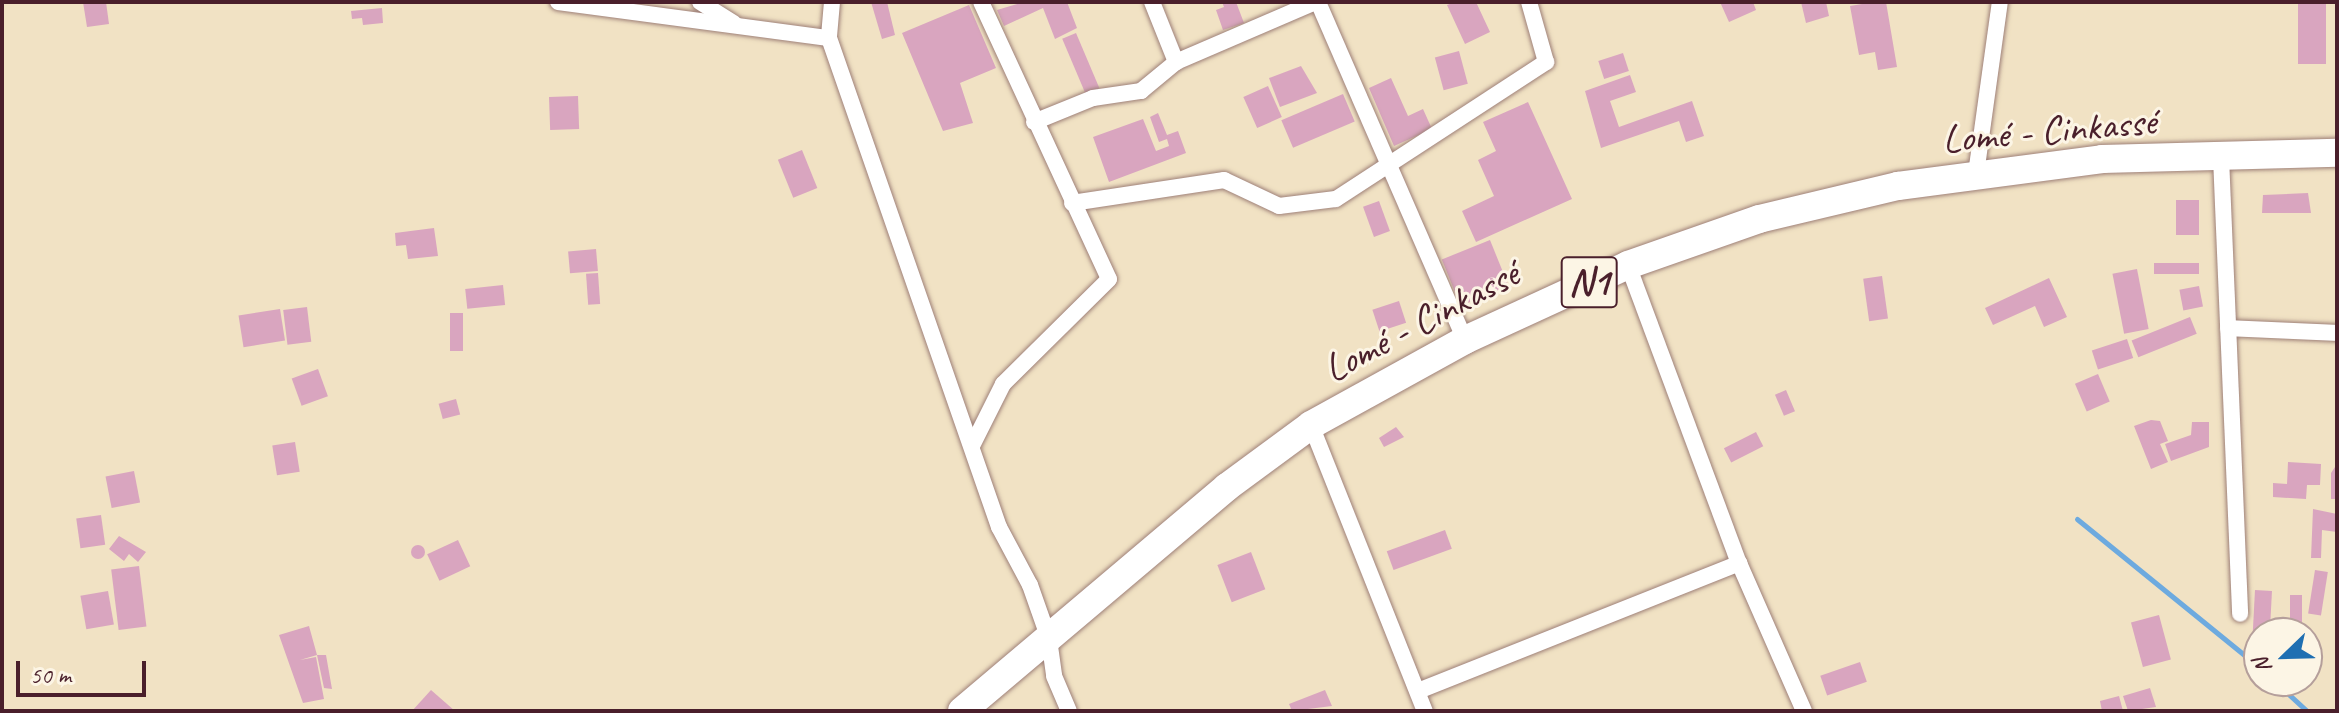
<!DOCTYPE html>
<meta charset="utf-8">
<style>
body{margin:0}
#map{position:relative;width:2339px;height:713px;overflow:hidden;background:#f1e2c4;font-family:Caveat,sans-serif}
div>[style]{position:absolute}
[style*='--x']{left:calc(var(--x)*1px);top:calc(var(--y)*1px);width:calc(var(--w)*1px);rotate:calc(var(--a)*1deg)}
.stream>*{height:5px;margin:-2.5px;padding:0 2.5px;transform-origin:2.5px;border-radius:2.5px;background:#6daadf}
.building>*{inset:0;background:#d9a5bf;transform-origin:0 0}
.round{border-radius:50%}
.roads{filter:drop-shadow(0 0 2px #9e8078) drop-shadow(0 0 2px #9e8078)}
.street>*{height:16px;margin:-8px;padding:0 8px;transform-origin:8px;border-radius:8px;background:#fff}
.highway>*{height:28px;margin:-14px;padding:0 14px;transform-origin:14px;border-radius:14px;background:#fff}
span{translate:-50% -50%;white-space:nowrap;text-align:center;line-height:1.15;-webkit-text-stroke:6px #fcf5e5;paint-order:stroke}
.shield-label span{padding:2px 6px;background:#fcf5e5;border:2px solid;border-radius:6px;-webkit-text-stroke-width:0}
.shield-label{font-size:38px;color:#4a1f2b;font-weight:700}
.street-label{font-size:40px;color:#4a1f2b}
.frame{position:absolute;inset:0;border:4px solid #4a1f2b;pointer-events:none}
.north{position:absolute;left:2243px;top:617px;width:80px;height:80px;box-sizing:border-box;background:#fcf5e5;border:2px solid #b59f9b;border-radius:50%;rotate:247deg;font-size:22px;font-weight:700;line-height:32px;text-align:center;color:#4a1f2b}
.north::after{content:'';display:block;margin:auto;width:28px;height:36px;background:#1f6fb2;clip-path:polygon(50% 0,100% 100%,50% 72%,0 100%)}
.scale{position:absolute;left:16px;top:661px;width:130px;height:36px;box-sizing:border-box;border:4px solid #4a1f2b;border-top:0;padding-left:10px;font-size:24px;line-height:28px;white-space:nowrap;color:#4a1f2b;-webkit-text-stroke:6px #fcf5e5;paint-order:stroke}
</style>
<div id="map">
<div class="stream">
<div style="--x:2077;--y:519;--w:235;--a:39.1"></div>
<div style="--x:2274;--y:681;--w:45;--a:42.3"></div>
</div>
<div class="building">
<div style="clip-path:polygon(83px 2px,106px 2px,109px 24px,87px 27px)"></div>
<div style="clip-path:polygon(871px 2px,887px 2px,895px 35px,882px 39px)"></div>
<div style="clip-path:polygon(1024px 2px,1067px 2px,1077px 28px,1055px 39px,1043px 8px,1004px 26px,997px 10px)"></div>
<div style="clip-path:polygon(1222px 2px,1236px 2px,1244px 23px,1223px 30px,1216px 10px,1224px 7px)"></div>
<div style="clip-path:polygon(1455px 2px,1476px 2px,1490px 32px,1465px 44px,1447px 5px)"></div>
<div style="clip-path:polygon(1720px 2px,1753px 2px,1756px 10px,1729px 22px)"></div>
<div style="clip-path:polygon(1801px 2px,1826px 2px,1829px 16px,1806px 23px)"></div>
<div style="clip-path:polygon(1874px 2px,1886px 2px,1897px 67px,1878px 70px,1875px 52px,1859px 55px,1850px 6px)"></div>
<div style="left:2298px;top:2px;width:28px;height:62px"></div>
<div style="clip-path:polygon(969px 5px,996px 68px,960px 83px,973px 123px,943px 131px,902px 33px)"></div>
<div style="clip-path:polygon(382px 8px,383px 23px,363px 25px,362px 18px,352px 19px,351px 11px)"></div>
<div style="left:1076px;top:33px;width:60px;height:15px;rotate:67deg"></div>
<div style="left:1459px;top:51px;width:34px;height:25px;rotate:75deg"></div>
<div style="left:1623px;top:53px;width:19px;height:26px;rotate:72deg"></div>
<div style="clip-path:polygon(1301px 66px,1317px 93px,1280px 107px,1269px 78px)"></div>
<div style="clip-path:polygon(1630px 75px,1636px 92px,1610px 101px,1619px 127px,1692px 101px,1704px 136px,1686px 142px,1679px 121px,1601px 148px,1585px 91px)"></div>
<div style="clip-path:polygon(1391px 78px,1408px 116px,1423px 109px,1432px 129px,1394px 146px,1369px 88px)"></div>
<div style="left:1268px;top:86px;width:34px;height:27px;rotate:66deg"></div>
<div style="left:1343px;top:94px;width:30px;height:67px;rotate:67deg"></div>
<div style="left:578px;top:96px;width:33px;height:29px;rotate:88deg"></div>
<div style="clip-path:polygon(1528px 102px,1572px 199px,1476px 242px,1462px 211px,1494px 196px,1478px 160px,1496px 151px,1483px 122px)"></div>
<div style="clip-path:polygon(1158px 113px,1167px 135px,1178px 131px,1186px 153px,1109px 182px,1093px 137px,1143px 119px,1156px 151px,1169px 146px,1167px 139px,1159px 142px,1150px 117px)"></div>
<div style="left:802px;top:150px;width:41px;height:26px;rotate:68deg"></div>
<div style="clip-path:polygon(2308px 193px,2311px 213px,2262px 213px,2263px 195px)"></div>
<div style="left:2176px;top:200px;width:23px;height:35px"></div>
<div style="left:1379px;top:201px;width:32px;height:17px;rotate:70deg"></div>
<div style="clip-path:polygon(434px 228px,438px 256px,408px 259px,406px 245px,396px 246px,395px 233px)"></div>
<div style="left:1490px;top:240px;width:50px;height:52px;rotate:68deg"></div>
<div style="left:596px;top:249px;width:22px;height:28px;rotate:85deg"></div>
<div style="left:2199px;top:263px;width:11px;height:45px;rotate:90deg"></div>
<div style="left:2137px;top:269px;width:61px;height:25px;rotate:79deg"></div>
<div style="left:598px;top:273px;width:31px;height:12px;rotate:86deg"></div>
<div style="left:1882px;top:276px;width:43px;height:19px;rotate:82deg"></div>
<div style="clip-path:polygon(2049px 278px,2067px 317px,2044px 327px,2035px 306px,1993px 325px,1985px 308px)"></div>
<div style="left:503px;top:285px;width:20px;height:38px;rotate:84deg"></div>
<div style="left:2199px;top:286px;width:21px;height:20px;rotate:79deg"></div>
<div style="left:1399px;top:301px;width:23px;height:28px;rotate:72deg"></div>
<div style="left:307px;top:307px;width:35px;height:24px;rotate:83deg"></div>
<div style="left:280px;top:309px;width:32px;height:42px;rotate:81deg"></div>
<div style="left:450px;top:313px;width:13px;height:38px"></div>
<div style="left:2190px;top:317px;width:18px;height:63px;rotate:68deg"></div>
<div style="left:2127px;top:339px;width:20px;height:37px;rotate:72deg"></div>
<div style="left:318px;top:369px;width:29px;height:28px;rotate:70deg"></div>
<div style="left:2098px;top:374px;width:30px;height:25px;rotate:67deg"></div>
<div style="left:1786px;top:390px;width:23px;height:12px;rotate:67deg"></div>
<div style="left:456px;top:399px;width:16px;height:18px;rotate:75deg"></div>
<div style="clip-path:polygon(2151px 420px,2160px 421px,2168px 441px,2160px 444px,2168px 462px,2151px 469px,2134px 426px)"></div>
<div style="clip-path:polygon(2192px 422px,2209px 422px,2209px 447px,2171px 461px,2165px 444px,2191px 435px)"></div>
<div style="clip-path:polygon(1396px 427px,1404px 437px,1384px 447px,1379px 438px)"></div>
<div style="left:1756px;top:432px;width:16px;height:36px;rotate:63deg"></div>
<div style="left:295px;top:442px;width:30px;height:23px;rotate:81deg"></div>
<div style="clip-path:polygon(2288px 462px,2321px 464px,2320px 485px,2307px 485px,2306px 499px,2273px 497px,2273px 483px,2287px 484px)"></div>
<div style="clip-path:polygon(2337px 464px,2337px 499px,2331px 499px,2331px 473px)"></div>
<div style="left:134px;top:471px;width:32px;height:29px;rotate:79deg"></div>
<div style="clip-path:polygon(2313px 509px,2337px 514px,2337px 532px,2322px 530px,2321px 558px,2311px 558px)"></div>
<div style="left:101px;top:515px;width:30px;height:25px;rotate:82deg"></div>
<div style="left:1445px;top:530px;width:20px;height:62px;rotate:70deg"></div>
<div style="clip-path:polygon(119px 536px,146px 552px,138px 562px,129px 554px,124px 561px,109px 549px)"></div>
<div style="left:458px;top:540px;width:29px;height:34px;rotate:65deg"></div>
<div class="round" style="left:411px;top:545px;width:14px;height:14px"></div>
<div style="left:1251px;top:552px;width:40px;height:36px;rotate:69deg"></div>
<div style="left:139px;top:566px;width:61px;height:28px;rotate:83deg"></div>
<div style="left:2315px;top:570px;width:13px;height:44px;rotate:9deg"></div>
<div style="left:2255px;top:590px;width:17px;height:45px;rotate:3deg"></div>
<div style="left:108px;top:591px;width:34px;height:28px;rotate:80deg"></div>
<div style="left:2290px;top:595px;width:12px;height:38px"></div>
<div style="left:2159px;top:615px;width:46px;height:29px;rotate:75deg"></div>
<div style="clip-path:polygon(309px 626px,317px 655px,326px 655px,332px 689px,324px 688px,317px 655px,300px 660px,316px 657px,324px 699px,303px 703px,279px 635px)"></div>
<div style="left:1860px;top:662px;width:21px;height:42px;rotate:71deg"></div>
<div style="clip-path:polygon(2150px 688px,2156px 707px,2128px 711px,2123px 696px)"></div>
<div style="clip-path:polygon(431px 690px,455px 711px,412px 711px)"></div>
<div style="clip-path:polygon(1325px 690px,1332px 706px,1292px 711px,1289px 704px)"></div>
<div style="clip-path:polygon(2119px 696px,2123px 711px,2102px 711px,2100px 701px)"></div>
</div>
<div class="roads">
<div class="street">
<div style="--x:558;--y:2;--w:273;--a:7.6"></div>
<div style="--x:700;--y:2;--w:40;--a:32"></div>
<div style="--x:832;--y:2;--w:36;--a:95"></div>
<div style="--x:829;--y:38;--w:518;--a:70.83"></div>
<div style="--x:999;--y:527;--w:66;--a:61.9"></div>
<div style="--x:1030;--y:585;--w:57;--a:70.6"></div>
<div style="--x:1049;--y:639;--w:37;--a:82"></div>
<div style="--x:1054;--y:676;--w:38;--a:67"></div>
<div style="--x:1152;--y:2;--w:65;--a:68.2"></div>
<div style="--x:1318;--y:2;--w:369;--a:66.5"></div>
<div style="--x:1034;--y:122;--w:64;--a:-22.1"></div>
<div style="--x:1093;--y:98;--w:49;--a:-8.3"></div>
<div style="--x:1141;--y:91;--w:45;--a:-39.6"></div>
<div style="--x:1176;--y:62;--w:151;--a:-23.3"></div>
<div style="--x:2221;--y:157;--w:457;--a:87.6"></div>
<div style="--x:1976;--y:174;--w:174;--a:-82.1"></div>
<div style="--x:1072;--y:203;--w:154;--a:-8.6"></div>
<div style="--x:1224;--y:180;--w:61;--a:25.3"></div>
<div style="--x:1279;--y:206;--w:57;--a:-7"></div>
<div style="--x:1336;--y:199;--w:251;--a:-33.1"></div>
<div style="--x:1546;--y:62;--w:62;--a:-105.8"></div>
<div style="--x:1628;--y:265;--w:318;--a:69.6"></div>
<div style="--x:2228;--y:328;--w:109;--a:2.6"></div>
<div style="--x:1311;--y:425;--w:308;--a:68.3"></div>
<div style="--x:973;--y:444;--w:67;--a:-63.4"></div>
<div style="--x:1003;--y:384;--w:149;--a:-44.7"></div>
<div style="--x:1109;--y:279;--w:305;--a:-114.8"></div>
<div style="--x:1418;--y:691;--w:346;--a:-21.7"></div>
<div style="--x:1739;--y:563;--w:162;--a:66.3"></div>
</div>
<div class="highway">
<div style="--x:962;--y:711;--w:347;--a:-40.2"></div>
<div style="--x:1227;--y:487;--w:104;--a:-36.4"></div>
<div style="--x:1311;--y:425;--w:176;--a:-28.9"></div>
<div style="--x:1465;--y:340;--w:179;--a:-24.7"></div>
<div style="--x:1628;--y:265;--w:139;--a:-19.3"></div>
<div style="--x:1759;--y:219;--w:143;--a:-13.4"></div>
<div style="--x:1898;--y:186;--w:206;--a:-7.5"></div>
<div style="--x:2102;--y:159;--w:235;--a:-1.5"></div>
</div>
</div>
<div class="shield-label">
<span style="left:1589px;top:282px">N1</span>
</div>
<div class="street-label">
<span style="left:2049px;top:130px;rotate:-5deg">Lomé - Cinkassé</span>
<span style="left:1421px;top:321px;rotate:-28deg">Lomé - Cinkassé</span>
</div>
<div class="frame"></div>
<div class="north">N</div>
<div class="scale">50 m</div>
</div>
